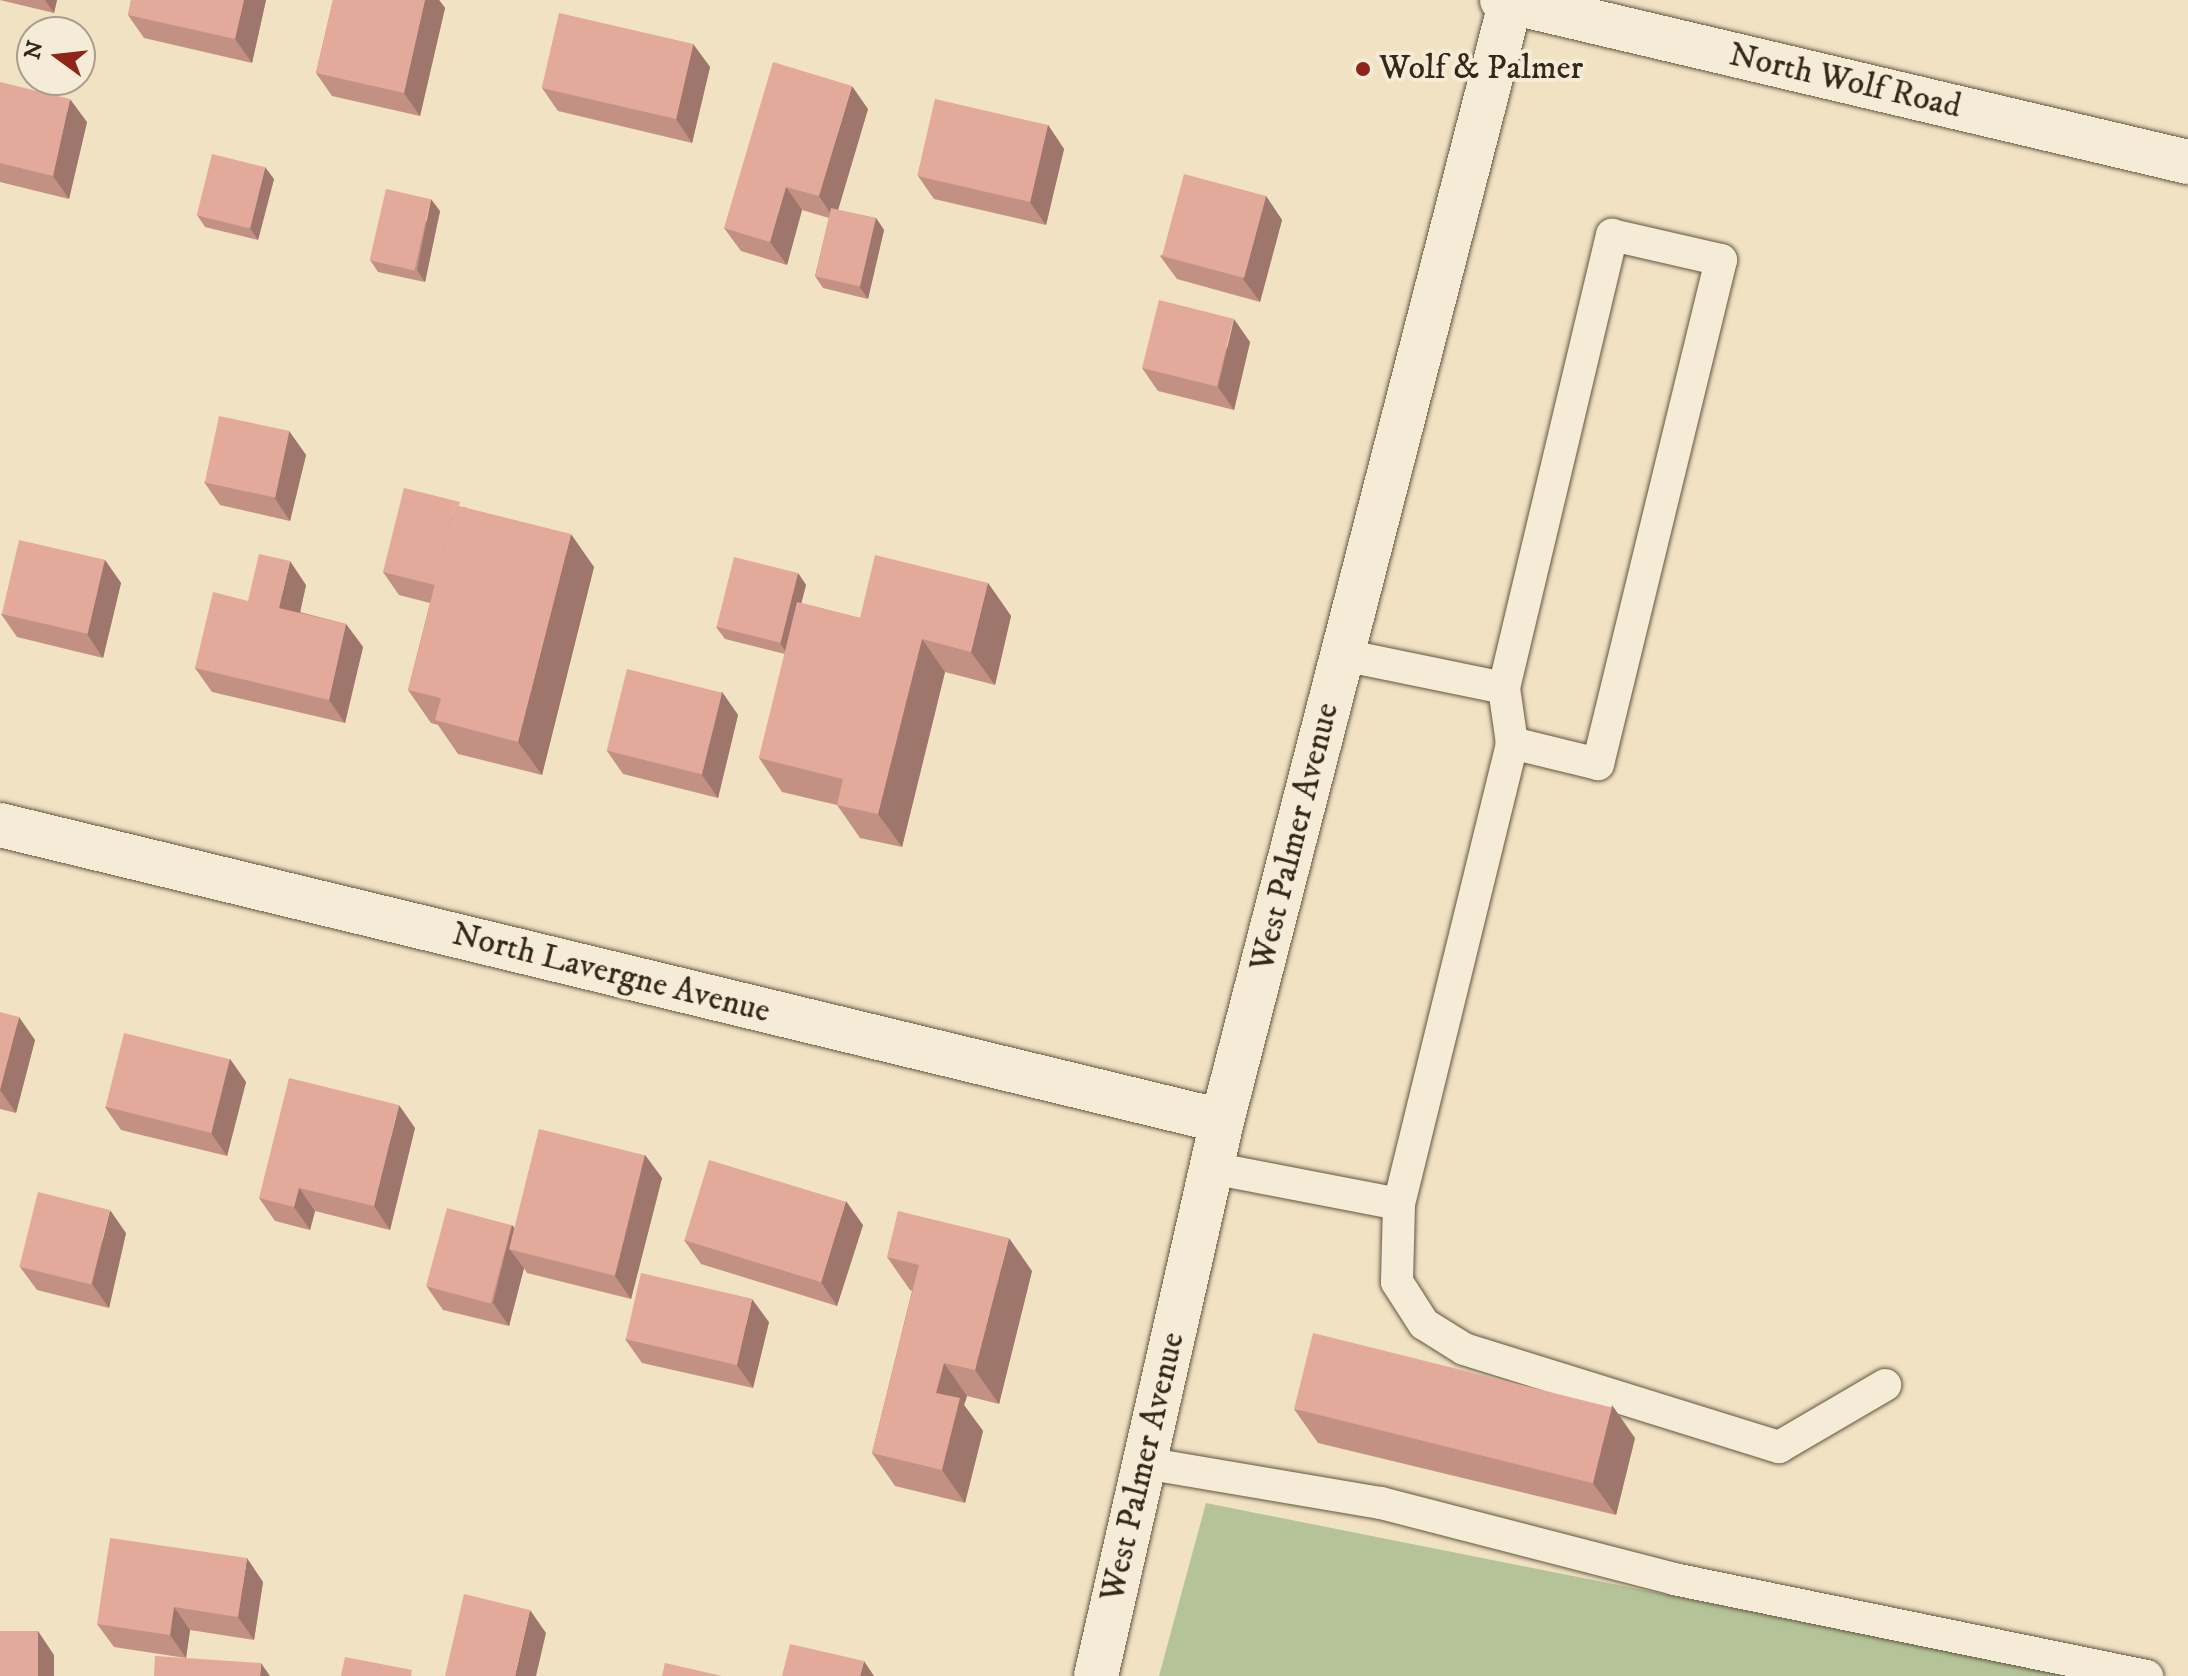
<!DOCTYPE html>
<style>
body{margin:0}
#map{position:relative;width:2188px;height:1676px;overflow:hidden;background:#f0e2c2;font-family:"IM FELL DW Pica",serif}
div>[style]{position:absolute}
[style*='--x']{left:calc(var(--x)*1px);top:calc(var(--y)*1px);width:calc(var(--w)*1px);rotate:calc(var(--a)*1deg)}
.green>*{inset:0;background:#b4c498}
.roads{filter:drop-shadow(0 0 2px #645642) drop-shadow(0 0 2px #645642)}
.service>*{height:32px;margin:-16px;padding:0 16px;transform-origin:16px;border-radius:16px;background:#f5ecd7}
.minor>*{height:44px;margin:-22px;padding:0 22px;transform-origin:22px;border-radius:22px;background:#f5ecd7}
.secondary>*{height:44px;margin:-22px;padding:0 22px;transform-origin:22px;border-radius:22px;background:#f5ecd7}
.wall>*{inset:0;background:#c39184}
.shaded-wall>*{inset:0;background:#9f766c}
.building>*{inset:0;background:#e3a99a;transform-origin:0 0}
.dots>*{width:22px;height:22px;translate:-50% -50%;box-sizing:border-box;border:4px solid #f5ecd7;border-radius:50%}
span{translate:-50% -50%;white-space:nowrap;text-align:center;line-height:1.15;-webkit-text-stroke:8px #f5ecd7;paint-order:stroke}
.poi-label{font-size:34px;color:#362818}
.left{translate:0 -50%;text-align:left}
.street-label{font-size:34px;color:#362818}
.north{position:absolute;left:16px;top:16px;width:80px;height:80px;box-sizing:border-box;background:#f5ecd7;border:2px solid #a99e8b;border-radius:50%;rotate:285deg;font-size:22px;font-weight:700;line-height:32px;text-align:center;color:#362818}
.north::after{content:'';display:block;margin:auto;width:28px;height:36px;background:#8f2418;clip-path:polygon(50% 0,100% 100%,50% 72%,0 100%)}
</style>
<div id="map">
<div class="green">
<div style="clip-path:polygon(1206px 1503px,1879px 1637px,2069px 1676px,1159px 1676px)"></div>
</div>
<div class="roads">
<div class="service">
<div style="--x:1343;--y:655;--w:164;--a:11.6"></div>
<div style="--x:1212;--y:1168;--w:190;--a:10.9"></div>
<div style="--x:1399;--y:1204;--w:475;--a:-76.2"></div>
<div style="--x:1512;--y:743;--w:56;--a:-98.3"></div>
<div style="--x:1504;--y:688;--w:466;--a:-76.6"></div>
<div style="--x:1612;--y:235;--w:112;--a:12.9"></div>
<div style="--x:1721;--y:260;--w:519;--a:103.71"></div>
<div style="--x:1598;--y:764;--w:89;--a:-166.3"></div>
<div style="--x:1399;--y:1204;--w:78;--a:91.5"></div>
<div style="--x:1397;--y:1282;--w:50;--a:57.3"></div>
<div style="--x:1424;--y:1324;--w:47;--a:32"></div>
<div style="--x:1464;--y:1349;--w:330;--a:17.3"></div>
<div style="--x:1779;--y:1447;--w:123;--a:-30.3"></div>
<div style="--x:1144;--y:1463;--w:240;--a:9.6"></div>
<div style="--x:1381;--y:1503;--w:303;--a:14.5"></div>
<div style="--x:1674;--y:1579;--w:483;--a:11.6"></div>
</div>
<div class="minor">
<div style="--x:0;--y:825;--w:1257;--a:13.62"></div>
<div style="--x:1096;--y:1676;--w:569;--a:-77.21"></div>
<div style="--x:1222;--y:1121;--w:1158;--a:-75.54"></div>
</div>
<div class="secondary">
<div style="--x:1502;--y:0;--w:705;--a:13.29"></div>
</div>
</div>
<div class="wall">
<div style="clip-path:polygon(0 0,57px 0,54px 13px)"></div>
<div style="clip-path:polygon(131px 0,266px 0,252px 63px,144px 38px,128px 15px)"></div>
<div style="clip-path:polygon(333px 0,439px 0,445px 8px,420px 116px,332px 96px,316px 73px)"></div>
<div style="clip-path:polygon(693px 44px,710px 67px,692px 143px,558px 111px,542px 88px)"></div>
<div style="clip-path:polygon(0 82px,87px 122px,69px 199px,0 182px)"></div>
<div style="clip-path:polygon(868px 109px,838px 210px,876px 218px,884px 230px,868px 299px,823px 288px,815px 276px,829px 218px,802px 210px,787px 265px,741px 251px,724px 228px)"></div>
<div style="clip-path:polygon(1048px 125px,1064px 149px,1046px 225px,934px 199px,918px 176px)"></div>
<div style="clip-path:polygon(274px 179px,258px 240px,205px 227px,197px 215px)"></div>
<div style="clip-path:polygon(1266px 196px,1282px 220px,1260px 302px,1177px 279px,1160px 256px)"></div>
<div style="clip-path:polygon(440px 211px,425px 282px,378px 272px,370px 260px)"></div>
<div style="clip-path:polygon(1250px 342px,1234px 410px,1158px 391px,1142px 368px)"></div>
<div style="clip-path:polygon(289px 431px,306px 455px,290px 521px,220px 505px,204px 482px)"></div>
<div style="clip-path:polygon(464px 507px,594px 567px,542px 775px,458px 754px,438px 725px,431px 723px,408px 690px,430px 603px,399px 595px,383px 572px)"></div>
<div style="clip-path:polygon(105px 560px,121px 583px,103px 658px,17px 637px,1px 614px)"></div>
<div style="clip-path:polygon(798px 573px,806px 585px,801px 603px,860px 618px,988px 583px,1011px 616px,995px 685px,945px 672px,902px 847px,860px 838px,837px 805px,782px 792px,759px 758px,785px 654px,725px 639px,716px 627px)"></div>
<div style="clip-path:polygon(306px 585px,300px 612px,346px 624px,363px 647px,345px 723px,212px 692px,195px 668px,248px 601px)"></div>
<div style="clip-path:polygon(722px 692px,738px 715px,718px 798px,623px 774px,607px 751px)"></div>
<div style="clip-path:polygon(0 1012px,35px 1040px,16px 1113px,0 1109px)"></div>
<div style="clip-path:polygon(230px 1059px,246px 1082px,227px 1156px,121px 1130px,105px 1107px)"></div>
<div style="clip-path:polygon(415px 1128px,390px 1230px,315px 1211px,310px 1230px,275px 1221px,259px 1198px)"></div>
<div style="clip-path:polygon(645px 1155px,662px 1178px,631px 1299px,527px 1273px,524px 1268px,509px 1326px,443px 1310px,427px 1287px,512px 1225px,515px 1229px)"></div>
<div style="clip-path:polygon(863px 1225px,837px 1306px,701px 1264px,684px 1240px)"></div>
<div style="clip-path:polygon(126px 1233px,109px 1308px,37px 1290px,20px 1267px)"></div>
<div style="clip-path:polygon(887px 1257px,1032px 1271px,999px 1404px,967px 1396px,964px 1405px,983px 1431px,965px 1503px,895px 1486px,872px 1453px,912px 1291px,910px 1290px)"></div>
<div style="clip-path:polygon(769px 1322px,753px 1388px,642px 1363px,625px 1339px)"></div>
<div style="clip-path:polygon(1294px 1409px,1635px 1438px,1616px 1515px,1318px 1443px)"></div>
<div style="clip-path:polygon(263px 1582px,254px 1640px,190px 1630px,186px 1658px,114px 1647px,97px 1624px)"></div>
</div>
<div class="shaded-wall">
<div style="clip-path:polygon(45px 0,57px 0,54px 13px)"></div>
<div style="clip-path:polygon(244px 0,266px 0,252px 63px,235px 39px)"></div>
<div style="clip-path:polygon(425px 0,439px 0,445px 8px,420px 116px,404px 93px)"></div>
<div style="clip-path:polygon(693px 44px,710px 67px,692px 143px,676px 119px)"></div>
<div style="clip-path:polygon(852px 86px,868px 109px,835px 220px,819px 196px)"></div>
<div style="clip-path:polygon(70px 99px,87px 122px,69px 199px,53px 176px)"></div>
<div style="clip-path:polygon(1048px 125px,1064px 149px,1046px 225px,1029px 201px)"></div>
<div style="clip-path:polygon(265px 167px,274px 179px,258px 240px,250px 228px)"></div>
<div style="clip-path:polygon(786px 187px,802px 210px,787px 265px,770px 242px)"></div>
<div style="clip-path:polygon(1266px 196px,1282px 220px,1260px 302px,1243px 279px)"></div>
<div style="clip-path:polygon(431px 199px,440px 211px,425px 282px,417px 270px)"></div>
<div style="clip-path:polygon(876px 218px,884px 230px,868px 299px,859px 286px)"></div>
<div style="clip-path:polygon(1234px 319px,1250px 342px,1234px 410px,1218px 387px)"></div>
<div style="clip-path:polygon(289px 431px,306px 455px,290px 521px,274px 497px)"></div>
<div style="clip-path:polygon(571px 534px,594px 567px,542px 775px,518px 742px)"></div>
<div style="clip-path:polygon(105px 560px,121px 583px,103px 658px,87px 634px)"></div>
<div style="clip-path:polygon(290px 561px,306px 585px,296px 631px,279px 608px)"></div>
<div style="clip-path:polygon(798px 573px,806px 585px,788px 655px,780px 643px)"></div>
<div style="clip-path:polygon(988px 583px,1011px 616px,995px 685px,971px 652px)"></div>
<div style="clip-path:polygon(346px 624px,363px 647px,345px 723px,329px 700px)"></div>
<div style="clip-path:polygon(922px 639px,945px 672px,902px 847px,878px 814px)"></div>
<div style="clip-path:polygon(722px 692px,738px 715px,718px 798px,702px 775px)"></div>
<div style="clip-path:polygon(19px 1017px,35px 1040px,16px 1113px,0 1090px)"></div>
<div style="clip-path:polygon(230px 1059px,246px 1082px,227px 1156px,211px 1133px)"></div>
<div style="clip-path:polygon(399px 1105px,415px 1128px,390px 1230px,374px 1206px)"></div>
<div style="clip-path:polygon(645px 1155px,662px 1178px,631px 1299px,615px 1276px)"></div>
<div style="clip-path:polygon(299px 1188px,315px 1211px,310px 1230px,294px 1207px)"></div>
<div style="clip-path:polygon(846px 1201px,863px 1225px,837px 1306px,821px 1282px)"></div>
<div style="clip-path:polygon(110px 1210px,126px 1233px,109px 1308px,92px 1284px)"></div>
<div style="clip-path:polygon(512px 1225px,529px 1248px,510px 1250px,524px 1268px,509px 1326px,493px 1303px)"></div>
<div style="clip-path:polygon(1009px 1238px,1032px 1271px,999px 1404px,975px 1370px)"></div>
<div style="clip-path:polygon(752px 1299px,769px 1322px,753px 1388px,737px 1365px)"></div>
<div style="clip-path:polygon(944px 1363px,967px 1396px,964px 1405px,983px 1431px,965px 1503px,942px 1470px,936px 1393px)"></div>
<div style="clip-path:polygon(1612px 1405px,1635px 1438px,1616px 1515px,1592px 1482px)"></div>
<div style="clip-path:polygon(247px 1558px,263px 1582px,254px 1640px,238px 1617px)"></div>
<div style="clip-path:polygon(174px 1607px,190px 1630px,186px 1658px,170px 1635px)"></div>
<div style="clip-path:polygon(530px 1610px,546px 1633px,536px 1676px,515px 1676px)"></div>
<div style="clip-path:polygon(38px 1631px,54px 1655px,54px 1676px,38px 1676px)"></div>
<div style="clip-path:polygon(864px 1661px,874px 1676px,860px 1676px)"></div>
<div style="clip-path:polygon(261px 1663px,270px 1676px,260px 1676px)"></div>
</div>
<div class="building">
<div style="clip-path:polygon(131px 0,244px 0,235px 39px,128px 15px)"></div>
<div style="clip-path:polygon(333px 0,425px 0,404px 93px,316px 73px)"></div>
<div style="left:559px;top:13px;width:138px;height:77px;rotate:13deg"></div>
<div style="clip-path:polygon(773px 62px,852px 86px,819px 196px,786px 187px,770px 242px,724px 228px)"></div>
<div style="clip-path:polygon(0 82px,70px 99px,53px 176px,0 163px)"></div>
<div style="left:935px;top:99px;width:116px;height:79px;rotate:13deg"></div>
<div style="left:212px;top:154px;width:55px;height:63px;rotate:14deg"></div>
<div style="left:1184px;top:174px;width:85px;height:85px;rotate:15deg"></div>
<div style="left:386px;top:189px;width:46px;height:73px;rotate:13deg"></div>
<div style="left:831px;top:208px;width:46px;height:70px;rotate:13deg"></div>
<div style="left:1159px;top:300px;width:77px;height:70px;rotate:14deg"></div>
<div style="left:219px;top:416px;width:72px;height:68px;rotate:12deg"></div>
<div style="clip-path:polygon(404px 488px,460px 502px,459px 506px,455px 505px,435px 585px,383px 572px)"></div>
<div style="clip-path:polygon(455px 505px,571px 534px,518px 742px,435px 720px,441px 698px,408px 690px)"></div>
<div style="left:19px;top:540px;width:88px;height:76px;rotate:13deg"></div>
<div style="clip-path:polygon(259px 554px,290px 561px,279px 608px,346px 624px,329px 700px,195px 668px,213px 592px,248px 601px)"></div>
<div style="clip-path:polygon(875px 555px,988px 583px,971px 652px,922px 639px,878px 814px,837px 805px,843px 779px,759px 758px,797px 602px,860px 618px)"></div>
<div style="left:734px;top:557px;width:66px;height:72px;rotate:14deg"></div>
<div style="left:627px;top:669px;width:98px;height:84px;rotate:14deg"></div>
<div style="clip-path:polygon(0 1012px,19px 1017px,0 1090px)"></div>
<div style="left:124px;top:1033px;width:109px;height:76px;rotate:14deg"></div>
<div style="clip-path:polygon(289px 1078px,399px 1105px,374px 1206px,299px 1188px,294px 1207px,259px 1198px)"></div>
<div style="left:539px;top:1129px;width:109px;height:124px;rotate:14deg"></div>
<div style="left:709px;top:1160px;width:143px;height:84px;rotate:17deg"></div>
<div style="left:38px;top:1192px;width:74px;height:77px;rotate:14deg"></div>
<div style="left:447px;top:1208px;width:67px;height:81px;rotate:15deg"></div>
<div style="clip-path:polygon(898px 1211px,1009px 1238px,975px 1370px,944px 1363px,936px 1393px,960px 1398px,942px 1470px,872px 1453px,919px 1265px,887px 1257px)"></div>
<div style="left:641px;top:1273px;width:114px;height:68px;rotate:13deg"></div>
<div style="left:1313px;top:1333px;width:308px;height:78px;rotate:14deg"></div>
<div style="clip-path:polygon(110px 1538px,247px 1558px,238px 1617px,174px 1607px,170px 1635px,97px 1624px)"></div>
<div style="clip-path:polygon(464px 1594px,530px 1610px,515px 1676px,445px 1676px)"></div>
<div style="left:38px;top:1631px;width:45px;height:38px;rotate:90deg"></div>
<div style="clip-path:polygon(790px 1644px,864px 1661px,860px 1676px,782px 1676px)"></div>
<div style="clip-path:polygon(155px 1656px,261px 1663px,260px 1676px,154px 1676px)"></div>
<div style="clip-path:polygon(345px 1657px,412px 1670px,411px 1676px,341px 1676px)"></div>
<div style="clip-path:polygon(665px 1663px,722px 1676px,662px 1676px)"></div>
</div>
<div class="dots">
<div style="left:1363px;top:69px;background:#8f2418"></div>
</div>
<div class="poi-label">
<span class="left" style="left:1379px;top:69px">Wolf &amp; Palmer</span>
</div>
<div class="street-label">
<span style="left:1845px;top:81px;rotate:13deg">North Wolf Road</span>
<span style="left:1295px;top:837px;rotate:-76deg">West Palmer Avenue</span>
<span style="left:611px;top:973px;rotate:14deg">North Lavergne Avenue</span>
<span style="left:1143px;top:1467px;rotate:-77deg">West Palmer Avenue</span>
</div>
<div class="north">N</div>
</div>
